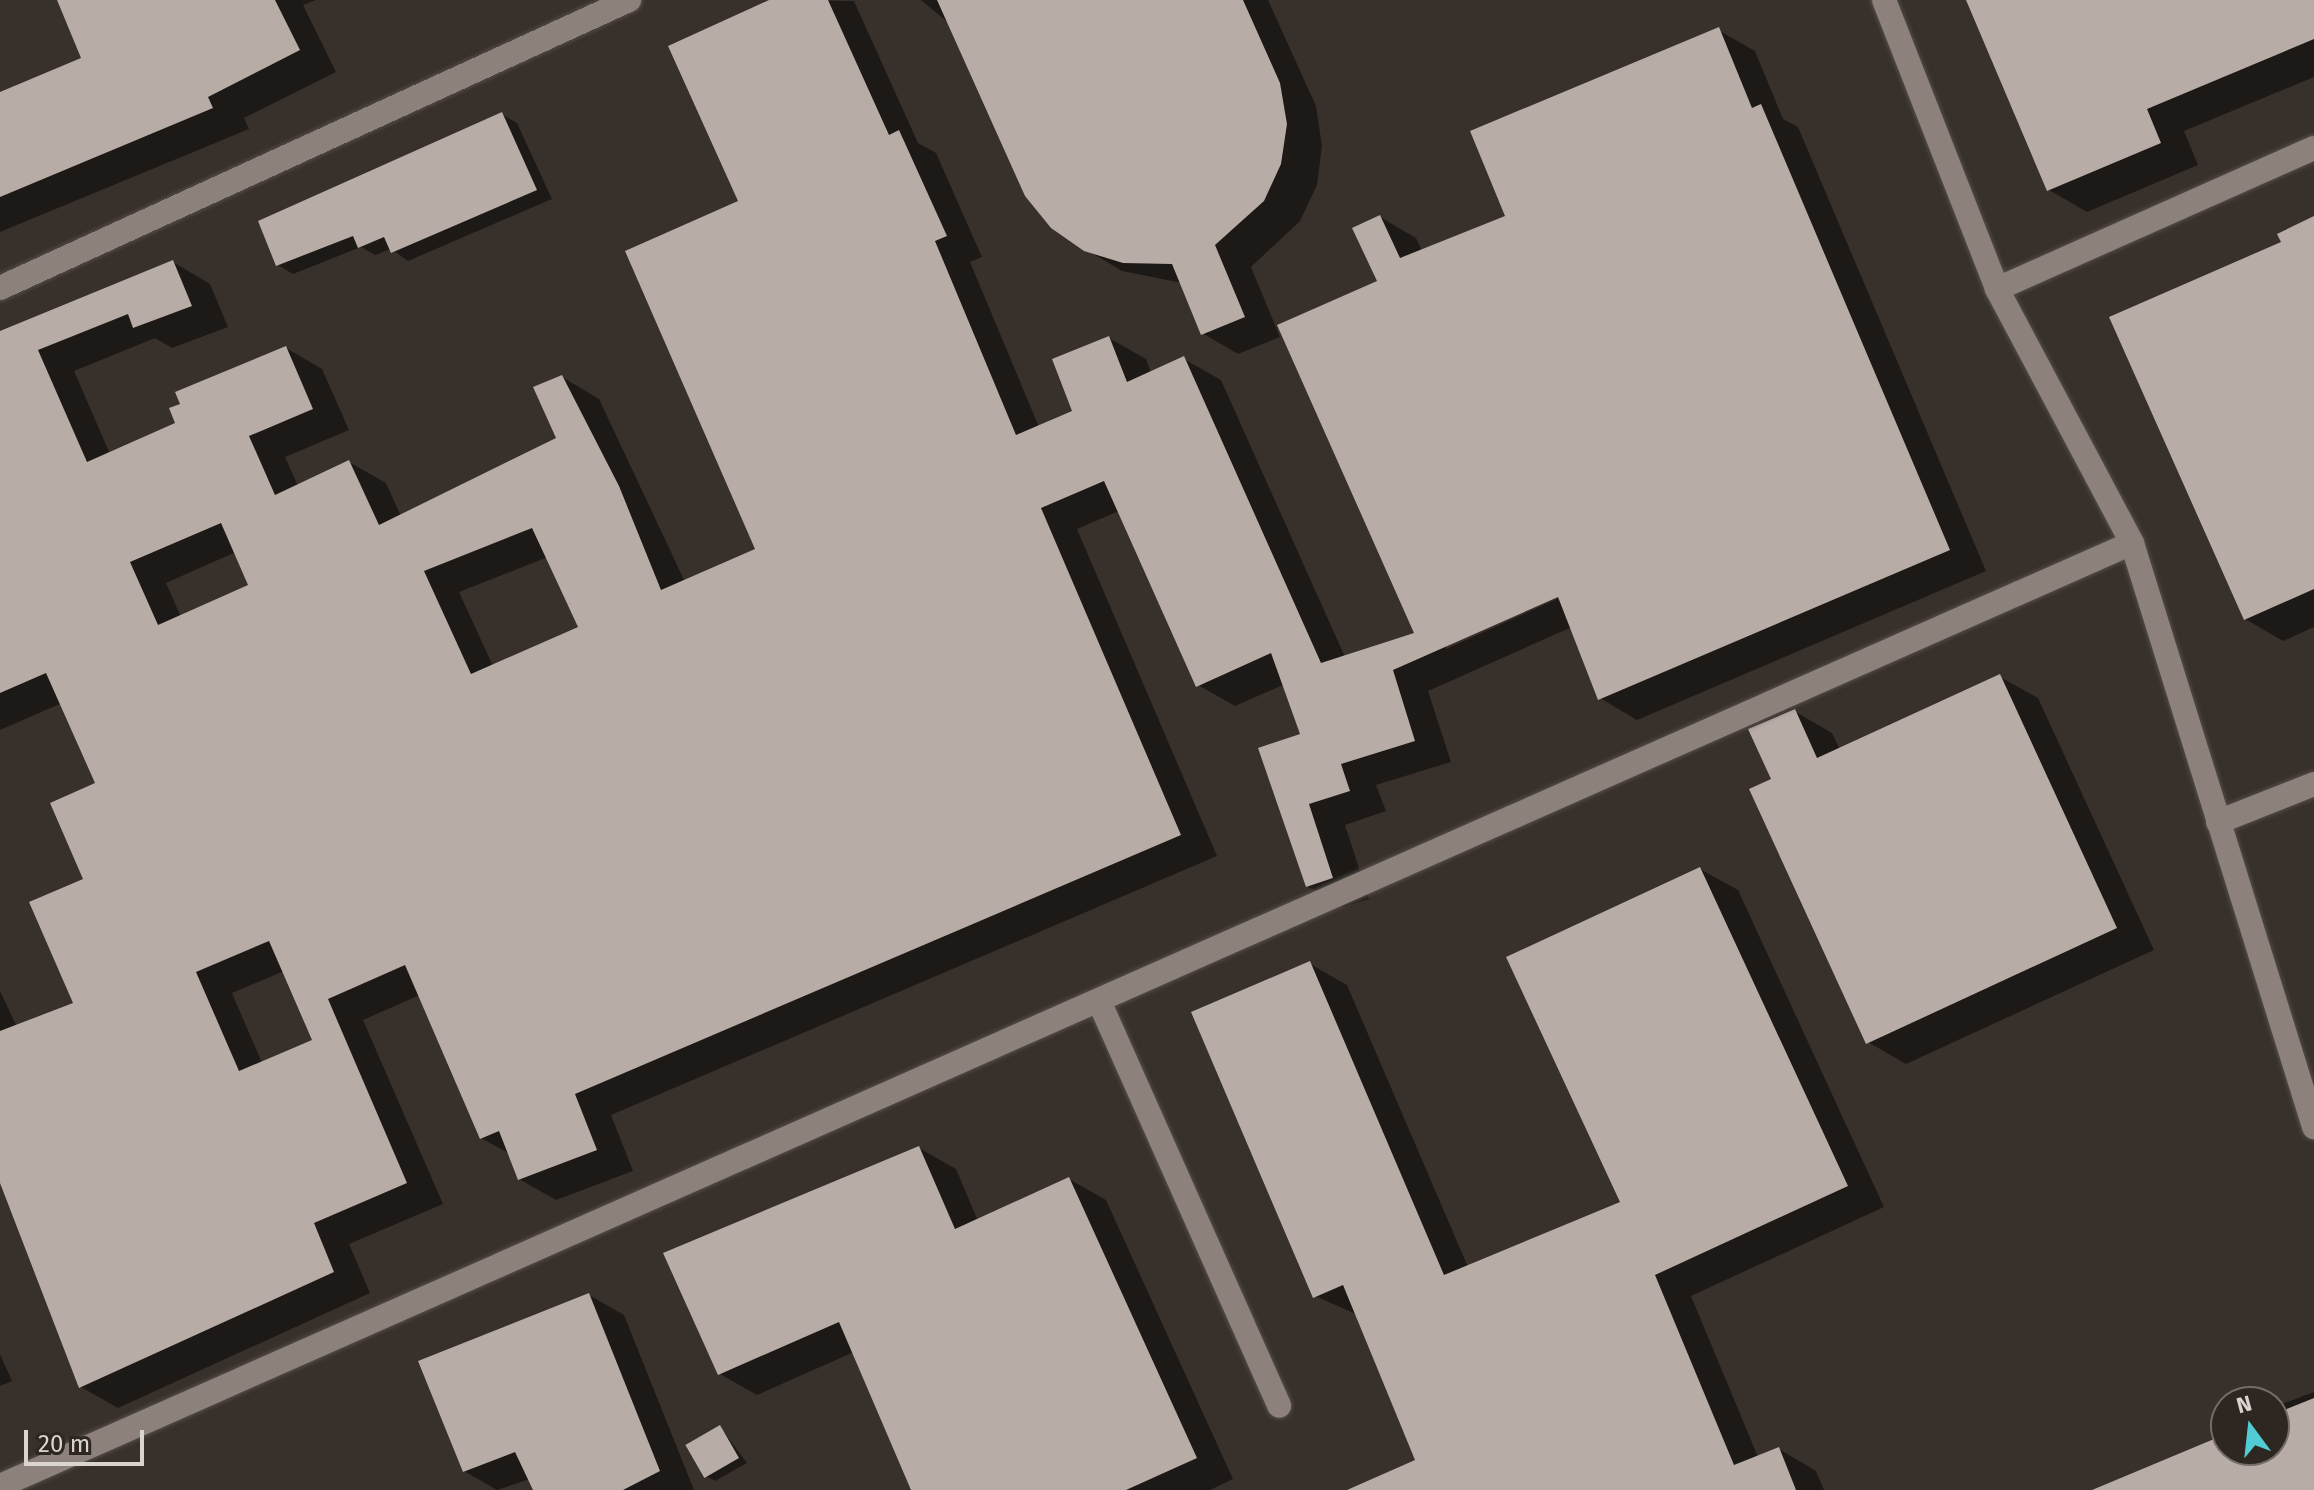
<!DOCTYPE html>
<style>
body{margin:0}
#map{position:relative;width:2314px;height:1490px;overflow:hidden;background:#38302b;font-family:"Fira Sans",sans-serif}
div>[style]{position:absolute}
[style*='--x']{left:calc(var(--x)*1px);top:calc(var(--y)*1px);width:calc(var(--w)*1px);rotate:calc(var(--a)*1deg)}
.shadow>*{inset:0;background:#0007}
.building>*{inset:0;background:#b7aca6;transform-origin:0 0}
.roads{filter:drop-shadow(0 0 2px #534d48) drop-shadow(0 0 2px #534d48)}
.minor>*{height:24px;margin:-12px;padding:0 12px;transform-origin:12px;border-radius:12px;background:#8c817b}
span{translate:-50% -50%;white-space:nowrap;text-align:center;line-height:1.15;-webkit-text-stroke:8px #2e2621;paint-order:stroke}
.north{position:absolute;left:2210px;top:1386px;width:80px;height:80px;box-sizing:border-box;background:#2e2621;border:2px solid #736c67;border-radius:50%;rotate:345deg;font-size:22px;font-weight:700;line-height:32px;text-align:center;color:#dad4d1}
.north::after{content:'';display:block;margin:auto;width:28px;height:36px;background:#51ccd4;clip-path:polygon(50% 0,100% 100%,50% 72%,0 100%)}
.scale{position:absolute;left:24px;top:1430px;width:120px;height:36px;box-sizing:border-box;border:4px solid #dad4d1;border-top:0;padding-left:10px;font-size:24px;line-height:28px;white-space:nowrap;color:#dad4d1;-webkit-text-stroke:6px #2e2621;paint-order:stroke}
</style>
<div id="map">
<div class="shadow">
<div style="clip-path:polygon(59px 0,316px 0,303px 5px,336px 72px,244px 118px,249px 129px,0 232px,0 97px,84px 59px)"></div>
<div style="clip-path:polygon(evenodd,774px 0,854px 1px,918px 143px,936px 153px,982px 257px,970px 262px,1039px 427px,1075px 412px,1109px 338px,1146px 359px,1151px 373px,1184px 359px,1221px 380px,1345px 657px,1417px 634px,1379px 282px,1380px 217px,1416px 238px,1422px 251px,1508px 217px,1718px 30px,1755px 51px,1783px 119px,1798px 127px,1986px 571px,1637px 720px,1600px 698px,1572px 627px,1428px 691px,1451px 762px,1376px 785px,1386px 811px,1345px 825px,1369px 899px,1344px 907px,1307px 886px,1303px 735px,1283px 685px,1235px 706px,1198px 685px,1119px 511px,1077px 529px,1217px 856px,611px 1115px,633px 1171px,556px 1200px,519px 1179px,510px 1154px,481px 1138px,420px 995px,363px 1020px,443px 1204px,349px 1244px,370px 1293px,118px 1408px,81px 1387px,0 1178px,0 991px,17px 1027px,75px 1004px,97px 784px,62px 703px,0 730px,0 333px,173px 262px,210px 284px,228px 327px,172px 348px,155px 338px,74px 371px,110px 454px,178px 424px,286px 348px,322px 369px,349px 430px,285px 457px,298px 486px,349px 462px,386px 483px,401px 516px,558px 439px,562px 377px,599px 399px,685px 582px,757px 551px,741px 202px,774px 0,236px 552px,251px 586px,181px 617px,166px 583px,236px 552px,774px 0,548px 557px,581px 628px,493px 666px,459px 592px,548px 557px,774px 0,1566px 591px,1568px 594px,1446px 649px,1446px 644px,1566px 591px,774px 0,284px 971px,314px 1041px,262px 1063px,232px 993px,284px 971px)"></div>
<div style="clip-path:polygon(921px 0,1268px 0,1316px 106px,1322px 146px,1317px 185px,1300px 221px,1251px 267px,1280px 337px,1238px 354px,1202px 333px,1182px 283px,1122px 271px,1085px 249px,950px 24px)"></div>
<div style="clip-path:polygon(1968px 0,2314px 0,2314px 77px,2184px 131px,2198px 165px,2087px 212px,2049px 190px)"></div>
<div style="clip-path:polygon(501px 114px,517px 123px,552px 199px,408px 261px,391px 249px,375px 255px,361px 247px,293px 274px,278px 265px)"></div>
<div style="clip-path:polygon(2314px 226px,2314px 627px,2283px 641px,2245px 619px,2283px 243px)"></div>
<div style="clip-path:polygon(2000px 677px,2038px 698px,2154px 950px,1906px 1064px,1868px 1042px,1773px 780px,1794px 711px,1832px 733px,1840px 750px)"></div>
<div style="clip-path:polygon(1700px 869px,1738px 890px,1884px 1207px,1691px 1296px,1758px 1457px,1779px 1449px,1816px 1471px,1824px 1490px,1352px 1490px,1418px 1461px,1358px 1315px,1315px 1296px,1310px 964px,1347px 985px,1468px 1267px,1623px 1203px)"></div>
<div style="clip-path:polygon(919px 1148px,956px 1169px,978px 1221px,1069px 1179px,1106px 1200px,1233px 1479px,1210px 1490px,913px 1490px,854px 1352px,757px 1395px,720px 1374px)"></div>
<div style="clip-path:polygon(589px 1295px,624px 1315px,694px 1490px,535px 1490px,530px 1479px,497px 1490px,464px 1471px)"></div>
<div style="clip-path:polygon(0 1354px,12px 1381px,0 1386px)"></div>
<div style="clip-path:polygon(2314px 1392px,2314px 1490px,2095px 1490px,2226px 1436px,2226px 1450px,2274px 1450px,2274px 1407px)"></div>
<div style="clip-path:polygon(2226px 1413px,2226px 1429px,2220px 1415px)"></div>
<div style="clip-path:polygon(720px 1427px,747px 1463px,715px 1481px,706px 1476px)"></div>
</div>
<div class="building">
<div style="clip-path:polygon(57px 0,275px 0,300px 50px,208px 97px,213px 108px,0 197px,0 92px,81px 58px)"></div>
<div style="clip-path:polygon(evenodd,769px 0,828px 0,889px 135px,899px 130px,947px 236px,935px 241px,1016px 435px,1072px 411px,1052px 359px,1109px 336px,1127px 382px,1184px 356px,1321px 663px,1414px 633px,1277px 325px,1377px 281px,1352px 228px,1380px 215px,1400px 258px,1505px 216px,1470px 131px,1719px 27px,1752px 108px,1761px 104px,1950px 550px,1598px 700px,1558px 597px,1393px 670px,1415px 741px,1341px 764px,1350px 791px,1309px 804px,1333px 878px,1306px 887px,1258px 748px,1300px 734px,1271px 653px,1196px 687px,1104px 481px,1041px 508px,1181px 835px,575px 1094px,597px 1150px,518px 1180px,499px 1131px,480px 1139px,405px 965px,328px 999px,407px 1183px,314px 1223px,334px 1272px,79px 1388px,0 1183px,0 1031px,73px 1003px,29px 902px,83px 879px,50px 803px,95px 783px,46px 673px,0 693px,0 331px,173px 260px,192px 306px,133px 328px,128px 314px,38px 350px,87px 462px,175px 423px,169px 408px,180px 404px,175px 392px,286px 346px,313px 409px,249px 436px,275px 495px,349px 460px,379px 525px,556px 438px,533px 387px,562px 375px,619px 486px,661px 590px,755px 549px,625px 251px,738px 201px,668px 46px,769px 0,221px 523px,248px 585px,158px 625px,130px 562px,221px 523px,769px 0,532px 528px,578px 627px,471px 674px,424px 571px,532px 528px,769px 0,269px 941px,312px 1040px,239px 1071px,196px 972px,269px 941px)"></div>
<div style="clip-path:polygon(937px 0,1243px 0,1280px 83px,1287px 124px,1281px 164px,1264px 201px,1215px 245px,1245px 317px,1201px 335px,1172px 264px,1123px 263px,1084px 251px,1051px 228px,1025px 196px)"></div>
<div style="clip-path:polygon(1966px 0,2314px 0,2314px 39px,2147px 109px,2161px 143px,2047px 191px)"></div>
<div style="clip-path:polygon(502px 112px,537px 190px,391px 253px,384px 237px,358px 248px,353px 236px,276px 266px,258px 221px)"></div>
<div style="clip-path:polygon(2314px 216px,2314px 589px,2244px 620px,2109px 317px,2281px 242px,2277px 234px)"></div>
<div style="clip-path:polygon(2000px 674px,2117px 928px,1866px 1044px,1749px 789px,1771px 779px,1748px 729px,1795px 709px,1817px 758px)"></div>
<div style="clip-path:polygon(1700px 867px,1848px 1186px,1655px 1275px,1734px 1465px,1779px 1447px,1796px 1490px,1347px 1490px,1415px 1460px,1343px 1285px,1313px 1298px,1191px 1012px,1310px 961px,1444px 1275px,1620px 1202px,1506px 957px)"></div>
<div style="clip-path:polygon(919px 1146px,955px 1229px,1069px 1177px,1197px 1458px,1126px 1490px,911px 1490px,839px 1322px,718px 1375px,663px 1253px)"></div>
<div style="clip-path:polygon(589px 1293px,660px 1471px,623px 1490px,533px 1490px,515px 1452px,463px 1472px,418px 1361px)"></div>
<div style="clip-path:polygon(2314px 1398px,2314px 1490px,2092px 1490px,2226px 1434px,2226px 1450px,2274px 1450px,2274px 1414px)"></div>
<div style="left:720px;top:1425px;width:38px;height:40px;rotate:60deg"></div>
</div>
<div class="roads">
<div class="minor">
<div style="--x:1884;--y:0;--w:310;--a:68.6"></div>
<div style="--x:1997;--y:289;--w:288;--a:62"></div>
<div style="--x:2132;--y:543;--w:612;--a:72.69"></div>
<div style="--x:0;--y:288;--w:692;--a:-24.6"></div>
<div style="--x:1997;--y:289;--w:347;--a:-24"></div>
<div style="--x:2218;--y:822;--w:103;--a:-21.6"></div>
<div style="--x:1099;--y:1001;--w:443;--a:66"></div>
<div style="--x:0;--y:1486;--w:2331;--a:-23.86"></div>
</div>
</div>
<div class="north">N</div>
<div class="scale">20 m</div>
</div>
